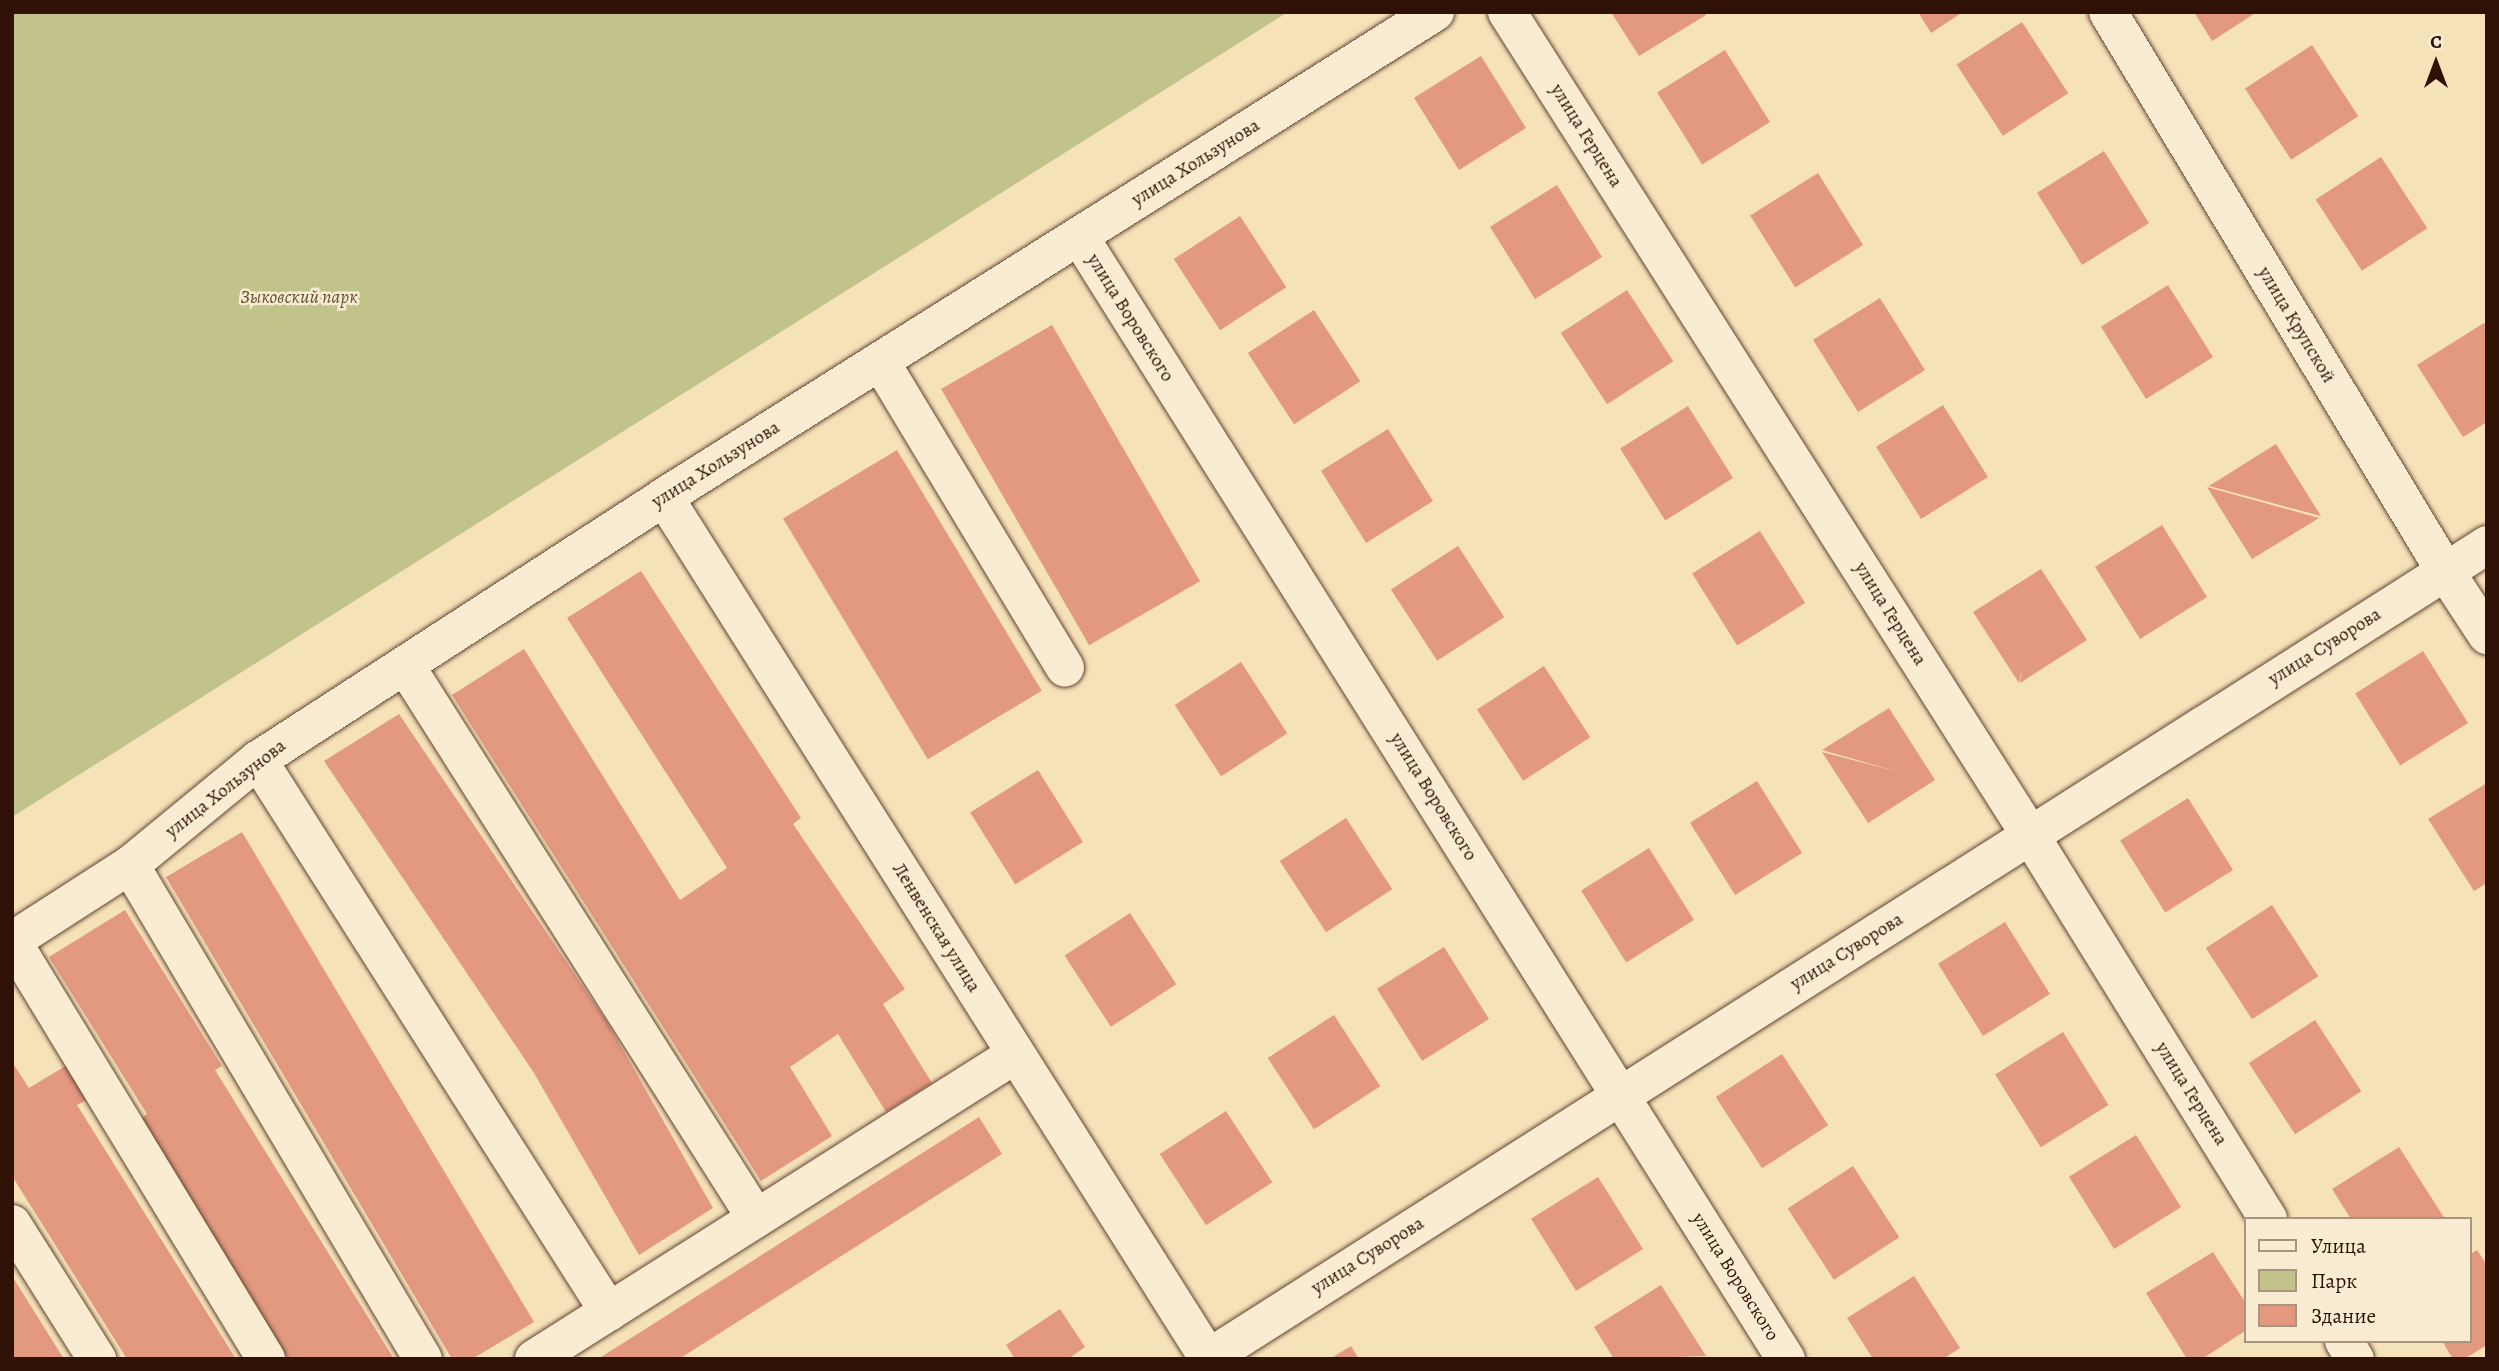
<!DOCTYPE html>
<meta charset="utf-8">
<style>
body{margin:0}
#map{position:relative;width:2499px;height:1371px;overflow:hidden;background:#f6e2b9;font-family:Alegreya,serif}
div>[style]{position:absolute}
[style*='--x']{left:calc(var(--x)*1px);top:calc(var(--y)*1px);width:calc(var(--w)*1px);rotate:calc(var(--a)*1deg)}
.green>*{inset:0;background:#c2c28b}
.building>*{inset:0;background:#e39880;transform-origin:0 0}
.roads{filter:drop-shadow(0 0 2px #624532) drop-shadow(0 0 2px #624532)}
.minor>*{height:38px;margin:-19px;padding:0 19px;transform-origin:19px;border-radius:19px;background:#f9ecd2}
span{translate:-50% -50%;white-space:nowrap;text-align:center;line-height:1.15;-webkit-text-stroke:5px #f9ecd2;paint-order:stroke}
.street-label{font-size:19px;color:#301105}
.park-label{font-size:19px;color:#634f34;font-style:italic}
.frame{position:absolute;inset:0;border:14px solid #301105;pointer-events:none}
.legend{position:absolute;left:2244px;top:1217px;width:228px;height:126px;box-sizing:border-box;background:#f9ecd2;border:2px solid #a99480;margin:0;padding:9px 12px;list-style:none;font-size:21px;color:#301105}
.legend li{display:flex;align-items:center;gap:14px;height:35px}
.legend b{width:35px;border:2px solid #a99480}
.north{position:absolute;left:2401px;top:28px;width:70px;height:70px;-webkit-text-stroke:5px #f9ecd2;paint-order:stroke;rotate:0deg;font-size:19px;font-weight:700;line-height:28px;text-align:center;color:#301105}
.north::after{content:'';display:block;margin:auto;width:24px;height:32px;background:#301105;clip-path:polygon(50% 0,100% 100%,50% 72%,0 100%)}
</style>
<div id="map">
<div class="green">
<div style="clip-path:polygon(12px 12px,1288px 12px,12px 817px)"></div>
</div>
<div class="building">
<div style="clip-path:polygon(1611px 12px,1704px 12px,1706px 15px,1639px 56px)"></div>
<div style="clip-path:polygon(1918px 12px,1963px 12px,1931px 33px)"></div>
<div style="clip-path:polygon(2194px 12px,2257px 12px,2212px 41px)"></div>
<div style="left:2022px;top:22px;width:85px;height:78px;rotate:57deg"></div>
<div style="left:2312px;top:45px;width:85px;height:80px;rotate:57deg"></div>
<div style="left:1725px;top:50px;width:85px;height:80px;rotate:58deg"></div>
<div style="left:1481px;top:56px;width:85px;height:79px;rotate:58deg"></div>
<div style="left:2104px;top:151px;width:85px;height:79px;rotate:58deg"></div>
<div style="left:2381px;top:157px;width:85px;height:78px;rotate:57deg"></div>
<div style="left:1818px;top:173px;width:85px;height:80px;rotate:58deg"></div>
<div style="left:1557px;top:185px;width:85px;height:79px;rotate:58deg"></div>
<div style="left:1240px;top:216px;width:85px;height:79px;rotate:57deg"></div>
<div style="left:2168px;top:285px;width:85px;height:79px;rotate:58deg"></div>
<div style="left:1627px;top:290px;width:85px;height:79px;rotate:57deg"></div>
<div style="left:1880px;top:298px;width:85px;height:79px;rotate:58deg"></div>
<div style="left:1314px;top:310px;width:85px;height:79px;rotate:57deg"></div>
<div style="clip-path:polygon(2484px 323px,2487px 328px,2487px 422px,2463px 437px,2417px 365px)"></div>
<div style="left:1052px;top:325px;width:296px;height:128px;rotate:60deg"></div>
<div style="left:1943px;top:405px;width:85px;height:79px;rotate:58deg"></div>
<div style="left:1688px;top:406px;width:85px;height:80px;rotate:58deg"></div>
<div style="left:1388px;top:429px;width:85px;height:79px;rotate:58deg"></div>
<div style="clip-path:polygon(2276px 444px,2321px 516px,2209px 486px)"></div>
<div style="left:897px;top:450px;width:281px;height:133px;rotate:59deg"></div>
<div style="clip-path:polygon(2207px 487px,2319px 518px,2252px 559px)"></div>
<div style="left:2162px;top:525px;width:85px;height:79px;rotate:58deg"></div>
<div style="left:1760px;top:531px;width:85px;height:80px;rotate:58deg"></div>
<div style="left:1458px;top:546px;width:85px;height:80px;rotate:57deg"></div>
<div style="clip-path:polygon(2041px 569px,2087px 640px,2020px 683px,2022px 667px,2019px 683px,1973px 612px)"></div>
<div style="clip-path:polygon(641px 571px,801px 818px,793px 824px,905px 989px,883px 1004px,932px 1083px,886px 1112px,838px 1034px,790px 1067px,832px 1136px,761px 1181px,452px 695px,524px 649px,680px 900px,727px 868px,567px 618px)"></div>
<div style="left:2423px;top:651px;width:85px;height:80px;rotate:58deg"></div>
<div style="left:1241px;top:662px;width:85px;height:79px;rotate:57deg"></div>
<div style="left:1544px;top:666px;width:85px;height:80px;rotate:57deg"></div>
<div style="clip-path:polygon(1889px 708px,1935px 780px,1868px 823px,1822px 752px,1899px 772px,1822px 750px)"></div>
<div style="clip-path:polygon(399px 714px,607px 1022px,713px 1208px,639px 1255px,534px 1073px,324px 761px)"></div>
<div style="left:1038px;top:770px;width:85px;height:80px;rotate:58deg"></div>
<div style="left:1757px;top:781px;width:85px;height:79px;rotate:58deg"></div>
<div style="clip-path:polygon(2487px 783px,2487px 883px,2474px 891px,2428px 819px)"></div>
<div style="left:2188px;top:798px;width:85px;height:80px;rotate:58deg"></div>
<div style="left:1346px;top:818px;width:85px;height:79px;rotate:57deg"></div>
<div style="clip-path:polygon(242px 832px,534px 1322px,472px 1359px,452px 1359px,166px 877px)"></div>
<div style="left:1649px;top:848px;width:85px;height:80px;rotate:58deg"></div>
<div style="left:2272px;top:905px;width:85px;height:79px;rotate:57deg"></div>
<div style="clip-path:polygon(125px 910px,222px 1066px,215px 1070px,394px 1359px,288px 1359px,140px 1119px,147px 1114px,49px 957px)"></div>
<div style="left:1130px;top:913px;width:85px;height:78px;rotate:57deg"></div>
<div style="left:2005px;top:922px;width:85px;height:79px;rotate:58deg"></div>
<div style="left:1444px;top:947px;width:85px;height:79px;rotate:58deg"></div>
<div style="left:1334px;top:1015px;width:85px;height:79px;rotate:57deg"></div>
<div style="left:2315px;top:1020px;width:85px;height:79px;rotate:57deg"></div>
<div style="left:2063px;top:1032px;width:86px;height:80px;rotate:58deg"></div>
<div style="left:1782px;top:1054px;width:85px;height:79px;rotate:57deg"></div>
<div style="clip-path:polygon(12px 1062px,29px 1088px,67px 1065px,88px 1099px,77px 1105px,236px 1359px,127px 1359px,12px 1176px)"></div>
<div style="left:1226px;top:1111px;width:85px;height:79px;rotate:57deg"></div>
<div style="clip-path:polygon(979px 1117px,1002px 1154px,679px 1359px,598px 1359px)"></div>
<div style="left:2136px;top:1135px;width:85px;height:79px;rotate:58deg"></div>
<div style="clip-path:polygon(2399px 1147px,2445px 1219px,2351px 1219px,2332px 1189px)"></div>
<div style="left:1853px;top:1166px;width:85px;height:78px;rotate:57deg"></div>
<div style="left:1598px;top:1177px;width:85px;height:79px;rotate:58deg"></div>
<div style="clip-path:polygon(2477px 1250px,2487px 1265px,2487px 1345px,2464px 1359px,2453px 1359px,2442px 1341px,2469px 1341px,2469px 1255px)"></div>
<div style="clip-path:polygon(2213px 1252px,2245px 1302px,2245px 1331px,2202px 1359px,2187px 1359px,2146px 1293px)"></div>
<div style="clip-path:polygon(12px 1276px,64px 1359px,12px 1359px)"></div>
<div style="clip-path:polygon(1914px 1276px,1960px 1348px,1943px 1359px,1873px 1359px,1847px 1318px)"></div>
<div style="clip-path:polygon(1661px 1285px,1706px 1356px,1614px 1359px,1594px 1327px)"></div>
<div style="clip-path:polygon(1060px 1309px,1085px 1347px,1068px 1359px,1015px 1359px,1006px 1345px)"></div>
<div style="clip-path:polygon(1351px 1346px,1359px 1359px,1330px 1359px)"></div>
</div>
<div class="roads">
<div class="minor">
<div style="--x:1507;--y:12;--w:975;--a:57.56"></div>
<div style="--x:2030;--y:835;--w:452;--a:58.2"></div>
<div style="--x:2108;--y:12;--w:653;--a:58.92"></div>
<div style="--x:2445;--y:571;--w:77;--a:56.7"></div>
<div style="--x:1079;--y:236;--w:1327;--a:57.81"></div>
<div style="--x:880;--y:361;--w:358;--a:58.9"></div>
<div style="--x:664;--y:497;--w:1020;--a:57.7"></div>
<div style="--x:405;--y:665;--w:655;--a:57.6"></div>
<div style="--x:258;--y:760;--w:654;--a:57.55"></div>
<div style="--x:130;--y:865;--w:574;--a:59.33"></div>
<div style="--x:12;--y:941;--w:140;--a:-32.8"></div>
<div style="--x:130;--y:865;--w:166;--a:-39.4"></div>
<div style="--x:258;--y:760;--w:484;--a:-32.9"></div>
<div style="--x:664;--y:497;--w:911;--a:-32.17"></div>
<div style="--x:12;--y:941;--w:489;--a:58.7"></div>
<div style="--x:12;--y:1224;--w:160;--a:57.8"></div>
<div style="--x:2344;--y:1341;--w:21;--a:59"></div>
<div style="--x:534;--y:1359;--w:570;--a:-32.32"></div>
<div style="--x:1207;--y:1359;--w:1517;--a:-32.45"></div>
</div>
</div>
<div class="street-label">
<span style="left:1586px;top:136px;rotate:58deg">улица Герцена</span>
<span style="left:1196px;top:163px;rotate:-32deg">улица Хользунова</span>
<span style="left:1130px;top:318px;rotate:58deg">улица Воровского</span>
<span style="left:2296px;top:325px;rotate:59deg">улица Крупской</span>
<span style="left:716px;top:465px;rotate:-32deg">улица Хользунова</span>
<span style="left:1890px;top:614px;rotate:58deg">улица Герцена</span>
<span style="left:2325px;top:647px;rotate:-32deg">улица Суворова</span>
<span style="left:226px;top:789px;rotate:-38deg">улица Хользунова</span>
<span style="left:1433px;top:797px;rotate:58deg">улица Воровского</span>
<span style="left:936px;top:928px;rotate:58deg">Ленвенская улица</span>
<span style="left:1847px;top:952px;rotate:-32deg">улица Суворова</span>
<span style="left:2191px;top:1094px;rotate:58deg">улица Герцена</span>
<span style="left:1368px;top:1256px;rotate:-32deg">улица Суворова</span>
<span style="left:1735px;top:1277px;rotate:58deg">улица Воровского</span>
</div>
<div class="park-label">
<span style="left:299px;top:298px">Зыковский парк</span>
</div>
<div class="frame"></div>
<ul class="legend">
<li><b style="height:9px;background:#f9ecd2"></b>Улица</li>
<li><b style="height:19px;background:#c2c28b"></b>Парк</li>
<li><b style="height:19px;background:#e39880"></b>Здание</li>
</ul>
<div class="north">С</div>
</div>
